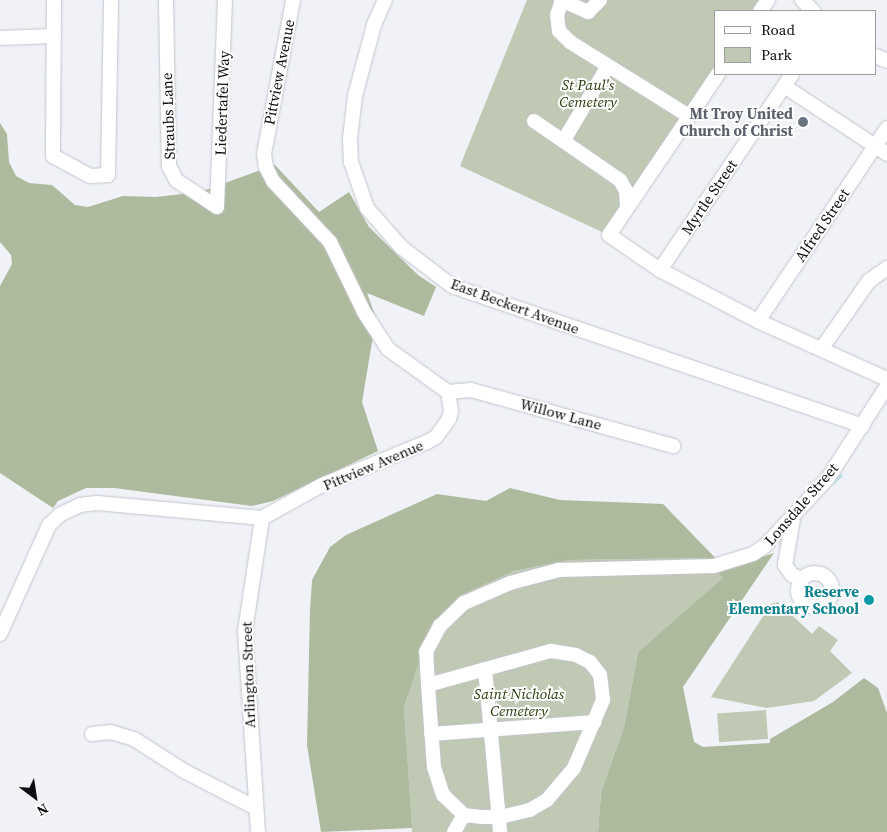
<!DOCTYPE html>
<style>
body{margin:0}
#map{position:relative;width:887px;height:832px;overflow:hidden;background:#f0f2f8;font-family:"Source Serif 4",serif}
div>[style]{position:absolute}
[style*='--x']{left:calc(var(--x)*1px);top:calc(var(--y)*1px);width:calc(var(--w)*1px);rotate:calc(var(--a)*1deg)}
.green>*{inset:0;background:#c0c9b4;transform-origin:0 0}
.forest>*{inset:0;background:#aeba9d}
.stream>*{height:3px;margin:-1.5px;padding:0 1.5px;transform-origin:1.5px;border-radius:1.5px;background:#b9e1e1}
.roads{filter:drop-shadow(0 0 1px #c3c5cb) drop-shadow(0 0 1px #c3c5cb)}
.minor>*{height:14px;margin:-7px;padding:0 7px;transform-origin:7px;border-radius:7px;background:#fff}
.minor>.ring{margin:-7px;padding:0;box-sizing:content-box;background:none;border:14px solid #fff;border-radius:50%}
.dots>*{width:14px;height:14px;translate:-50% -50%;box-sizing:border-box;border:2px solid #fff;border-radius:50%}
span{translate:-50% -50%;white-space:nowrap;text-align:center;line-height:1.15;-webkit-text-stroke:4px #fff;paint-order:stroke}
.street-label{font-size:15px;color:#0c0d0f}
.park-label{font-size:15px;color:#2c3b0b;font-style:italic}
.worship-label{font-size:15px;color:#5b616d;font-weight:700}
.right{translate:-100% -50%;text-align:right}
.culture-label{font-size:15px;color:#0d838f;font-weight:700}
.legend{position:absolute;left:714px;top:10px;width:162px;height:65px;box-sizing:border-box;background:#fff;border:1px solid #9e9e9f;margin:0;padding:6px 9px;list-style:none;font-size:15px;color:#0c0d0f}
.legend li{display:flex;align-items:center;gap:10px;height:25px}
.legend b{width:25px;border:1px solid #9e9e9f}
.north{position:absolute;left:10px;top:772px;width:50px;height:50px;-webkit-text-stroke:4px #fff;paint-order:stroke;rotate:149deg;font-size:14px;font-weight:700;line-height:20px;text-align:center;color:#0c0d0f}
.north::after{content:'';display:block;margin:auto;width:18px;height:22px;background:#0c0d0f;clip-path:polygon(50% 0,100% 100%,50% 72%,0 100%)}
</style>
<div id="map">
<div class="green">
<div style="clip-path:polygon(527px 0,764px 0,756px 11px,716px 11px,716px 69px,602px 232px,460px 166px)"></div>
<div style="clip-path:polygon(705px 558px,724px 578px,638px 652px,624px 727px,601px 792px,598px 832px,412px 832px,404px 707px,430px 631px,458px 597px,514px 571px,570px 560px)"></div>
<div style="clip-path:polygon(778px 602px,812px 634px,819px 626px,838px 640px,830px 651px,852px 673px,814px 701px,767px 708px,711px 697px,771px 604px)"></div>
<div style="left:766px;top:710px;width:29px;height:49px;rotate:86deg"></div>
</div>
<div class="forest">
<div style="clip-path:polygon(0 123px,7px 134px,9px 162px,16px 176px,29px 183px,52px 185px,75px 205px,88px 207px,123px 196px,156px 197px,200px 192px,275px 165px,319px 212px,349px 192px,369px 227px,418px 275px,436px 287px,424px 316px,367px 293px,376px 318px,362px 402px,378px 451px,273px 501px,252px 506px,114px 488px,86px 488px,58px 501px,53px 508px,0 473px,0 286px,12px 264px,11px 255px,0 242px)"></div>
<div style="clip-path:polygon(510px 488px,560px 500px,663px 504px,726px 569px,774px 553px,683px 687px,694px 742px,703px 747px,770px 743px,770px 739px,833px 702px,864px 678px,878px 688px,887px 713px,887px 832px,598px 832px,601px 792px,624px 727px,638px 652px,723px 578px,705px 558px,570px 560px,514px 571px,458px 597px,430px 631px,404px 707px,412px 828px,321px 832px,307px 745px,310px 610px,312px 580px,330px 547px,346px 535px,437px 494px,486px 501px)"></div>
</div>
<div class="stream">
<div style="--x:831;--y:484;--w:13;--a:-42"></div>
</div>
<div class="roads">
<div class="minor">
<div style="--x:54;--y:0;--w:156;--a:90.4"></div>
<div style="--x:53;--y:156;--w:42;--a:28.4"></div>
<div style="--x:90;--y:176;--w:18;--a:-3"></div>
<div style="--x:108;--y:175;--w:175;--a:-89"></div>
<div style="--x:166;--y:0;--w:166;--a:89"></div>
<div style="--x:169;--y:166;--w:16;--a:63"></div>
<div style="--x:176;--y:180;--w:49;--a:33.4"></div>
<div style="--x:385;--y:0;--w:27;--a:114"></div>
<div style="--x:374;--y:25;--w:73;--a:105"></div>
<div style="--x:355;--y:96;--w:42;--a:96.8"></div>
<div style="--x:350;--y:138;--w:24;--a:88"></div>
<div style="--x:351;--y:162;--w:49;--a:70.8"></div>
<div style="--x:367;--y:208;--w:52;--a:48.9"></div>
<div style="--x:401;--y:247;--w:64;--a:37.4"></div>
<div style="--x:452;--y:286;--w:434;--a:18.8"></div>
<div style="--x:561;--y:0;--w:30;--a:24"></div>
<div style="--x:588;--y:12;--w:17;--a:-45"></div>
<div style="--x:562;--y:0;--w:16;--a:108"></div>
<div style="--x:557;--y:15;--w:16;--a:83"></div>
<div style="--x:559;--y:31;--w:16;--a:45"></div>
<div style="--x:570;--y:42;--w:140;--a:31.9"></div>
<div style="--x:802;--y:0;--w:16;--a:45"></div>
<div style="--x:760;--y:11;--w:14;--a:-54"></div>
<div style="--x:0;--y:38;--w:54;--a:-2.1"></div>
<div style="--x:876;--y:56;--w:12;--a:24"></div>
<div style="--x:718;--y:74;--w:194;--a:124.1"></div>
<div style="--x:609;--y:235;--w:62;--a:34.5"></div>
<div style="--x:660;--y:270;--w:110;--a:27.5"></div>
<div style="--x:758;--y:321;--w:141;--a:24.2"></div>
<div style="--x:784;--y:86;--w:123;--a:33.4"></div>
<div style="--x:534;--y:121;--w:104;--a:34.5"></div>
<div style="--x:620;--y:180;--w:13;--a:61"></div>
<div style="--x:626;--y:191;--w:16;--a:86"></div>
<div style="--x:564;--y:140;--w:86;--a:-59.3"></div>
<div style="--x:217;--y:207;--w:207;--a:-87.8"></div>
<div style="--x:660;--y:270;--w:236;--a:-56"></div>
<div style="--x:758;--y:321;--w:232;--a:-56.2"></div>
<div style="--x:822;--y:348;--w:82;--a:-55"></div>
<div style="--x:869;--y:281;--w:22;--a:-36"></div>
<div style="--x:448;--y:392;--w:23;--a:-5"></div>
<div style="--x:471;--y:390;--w:210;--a:15.5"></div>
<div style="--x:793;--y:519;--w:47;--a:99.9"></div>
<div style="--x:785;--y:565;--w:12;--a:55"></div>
<div style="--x:792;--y:575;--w:10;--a:24"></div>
<div class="ring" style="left:798px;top:573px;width:20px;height:20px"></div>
<div style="--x:0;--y:634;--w:120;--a:-65.8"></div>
<div style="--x:49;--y:525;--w:16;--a:-43"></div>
<div style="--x:61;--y:514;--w:21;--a:-25"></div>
<div style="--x:80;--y:505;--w:17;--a:-7"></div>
<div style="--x:97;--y:503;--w:166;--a:5.2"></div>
<div style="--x:262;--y:518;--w:68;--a:-28.8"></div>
<div style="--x:322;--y:485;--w:113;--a:-22.3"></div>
<div style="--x:427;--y:442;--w:10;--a:-29"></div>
<div style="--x:436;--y:437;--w:22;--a:-54"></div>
<div style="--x:449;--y:419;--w:8;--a:-76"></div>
<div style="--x:451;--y:411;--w:19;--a:-99"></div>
<div style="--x:448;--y:392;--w:74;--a:-144.4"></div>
<div style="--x:388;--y:349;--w:44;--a:-123"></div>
<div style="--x:364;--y:312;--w:78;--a:-115.9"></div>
<div style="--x:330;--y:242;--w:83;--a:-133.1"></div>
<div style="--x:273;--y:181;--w:16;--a:-117"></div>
<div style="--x:266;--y:167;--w:13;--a:-99"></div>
<div style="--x:264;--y:154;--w:157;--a:-79.3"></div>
<div style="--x:485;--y:669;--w:164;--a:84.7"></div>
<div style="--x:428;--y:685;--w:128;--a:-15.5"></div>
<div style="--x:551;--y:651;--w:25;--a:9"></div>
<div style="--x:576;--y:655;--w:16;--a:27"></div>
<div style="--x:590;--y:662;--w:16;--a:52"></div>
<div style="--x:600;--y:675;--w:25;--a:83"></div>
<div style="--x:603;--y:700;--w:74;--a:113.1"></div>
<div style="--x:574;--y:768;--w:42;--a:130.2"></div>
<div style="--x:547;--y:800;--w:20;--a:150"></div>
<div style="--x:530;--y:810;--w:32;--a:167"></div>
<div style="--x:499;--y:817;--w:17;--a:180"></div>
<div style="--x:482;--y:817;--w:18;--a:-174"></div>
<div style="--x:464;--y:815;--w:29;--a:-136"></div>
<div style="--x:443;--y:795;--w:29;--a:-108"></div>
<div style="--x:434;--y:767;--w:82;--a:-94.2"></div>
<div style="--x:428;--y:685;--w:33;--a:-93"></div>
<div style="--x:426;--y:652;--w:30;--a:-62"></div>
<div style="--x:440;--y:626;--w:33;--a:-44"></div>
<div style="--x:464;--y:603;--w:50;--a:-23.5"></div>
<div style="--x:510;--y:583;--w:51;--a:-14.9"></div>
<div style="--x:559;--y:570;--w:155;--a:-1.5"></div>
<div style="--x:714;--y:566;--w:41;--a:-17.1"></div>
<div style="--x:753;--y:554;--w:14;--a:-34"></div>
<div style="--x:765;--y:546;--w:93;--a:-47.2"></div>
<div style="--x:828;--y:478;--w:109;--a:-57.3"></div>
<div style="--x:92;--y:734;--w:18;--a:-6"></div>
<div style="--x:110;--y:732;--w:25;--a:16"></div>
<div style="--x:134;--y:739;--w:59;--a:32.6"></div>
<div style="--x:184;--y:771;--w:81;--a:27.2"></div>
<div style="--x:431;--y:734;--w:164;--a:-4.2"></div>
<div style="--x:258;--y:832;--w:201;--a:-93.7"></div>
<div style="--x:245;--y:631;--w:114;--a:-81.4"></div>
<div style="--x:454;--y:832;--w:20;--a:-60"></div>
</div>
</div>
<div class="dots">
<div style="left:803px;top:122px;background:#6b7280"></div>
<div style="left:869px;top:600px;background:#0f9aa8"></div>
</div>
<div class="street-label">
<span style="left:279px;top:72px;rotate:-79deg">Pittview Avenue</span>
<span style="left:222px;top:103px;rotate:-88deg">Liedertafel Way</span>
<span style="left:168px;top:116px;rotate:-92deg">Straubs Lane</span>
<span style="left:709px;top:197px;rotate:-56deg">Myrtle Street</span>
<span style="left:822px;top:225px;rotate:-56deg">Alfred Street</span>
<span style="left:515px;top:306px;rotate:20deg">East Beckert Avenue</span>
<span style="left:561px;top:414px;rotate:15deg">Willow Lane</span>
<span style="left:373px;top:465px;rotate:-23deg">Pittview Avenue</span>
<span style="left:801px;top:504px;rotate:-49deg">Lonsdale Street</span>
<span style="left:248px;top:675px;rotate:-92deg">Arlington Street</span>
</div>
<div class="park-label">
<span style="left:588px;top:93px">St Paul's<br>Cemetery</span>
<span style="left:519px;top:702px">Saint Nicholas<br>Cemetery</span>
</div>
<div class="worship-label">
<span class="right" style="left:793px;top:122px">Mt Troy United<br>Church of Christ</span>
</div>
<div class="culture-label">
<span class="right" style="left:859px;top:600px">Reserve<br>Elementary School</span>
</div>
<ul class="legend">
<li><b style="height:6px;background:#fff"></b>Road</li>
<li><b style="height:14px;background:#c0c9b4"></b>Park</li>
</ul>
<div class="north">N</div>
</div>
